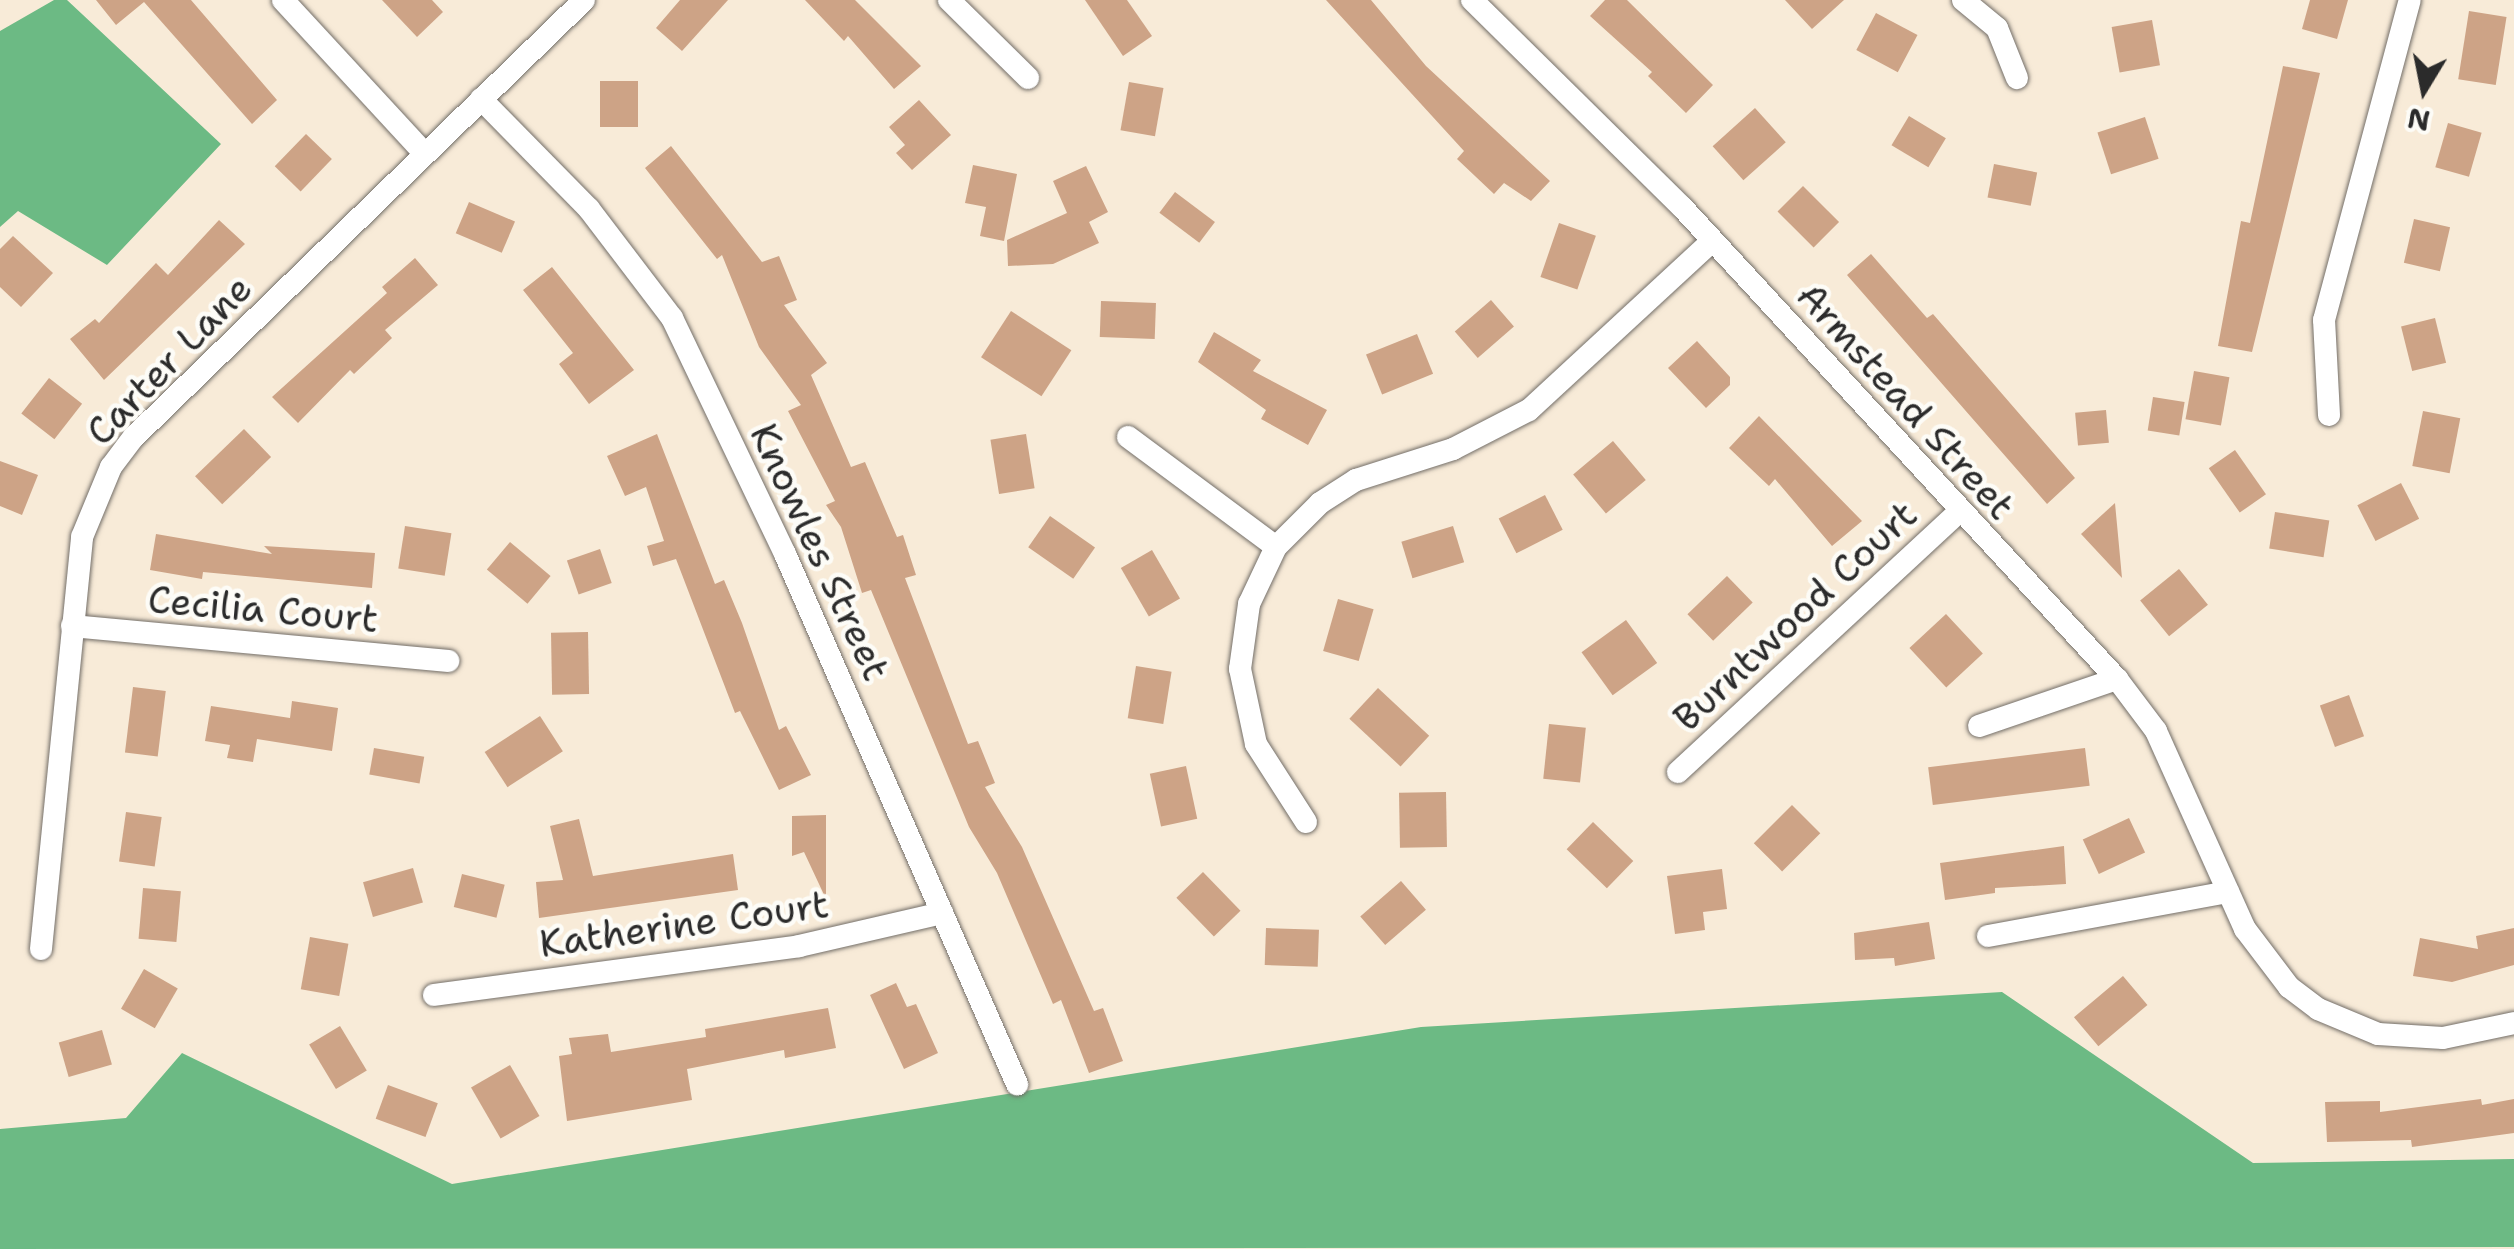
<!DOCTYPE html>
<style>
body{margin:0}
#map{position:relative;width:2514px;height:1249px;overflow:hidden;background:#f8ebd8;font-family:"Shantell Sans",sans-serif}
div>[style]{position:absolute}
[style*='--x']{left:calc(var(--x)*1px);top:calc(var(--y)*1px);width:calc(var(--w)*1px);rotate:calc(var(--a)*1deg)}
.forest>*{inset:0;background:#6cba84}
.building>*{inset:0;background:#cda386;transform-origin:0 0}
.roads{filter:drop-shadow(0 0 2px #736e68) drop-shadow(0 0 2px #736e68)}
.minor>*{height:22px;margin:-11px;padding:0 11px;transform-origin:11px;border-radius:11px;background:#fff}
span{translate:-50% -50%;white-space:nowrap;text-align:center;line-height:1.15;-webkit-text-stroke:9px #fdfcf7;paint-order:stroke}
.street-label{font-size:38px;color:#2b2b2b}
.north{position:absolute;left:2374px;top:40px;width:100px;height:100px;-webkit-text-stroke:8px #fdfcf7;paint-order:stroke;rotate:190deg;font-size:28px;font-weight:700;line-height:40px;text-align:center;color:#2b2b2b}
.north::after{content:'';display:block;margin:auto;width:35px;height:45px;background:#2b2b2b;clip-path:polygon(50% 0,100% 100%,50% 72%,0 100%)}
</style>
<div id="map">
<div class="forest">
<div style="clip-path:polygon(54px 0,67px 0,221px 144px,107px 265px,18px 211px,0 227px,0 31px)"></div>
<div style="clip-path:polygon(2002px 992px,2253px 1163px,2514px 1159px,2514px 1247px,0 1249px,0 1129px,126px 1118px,182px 1053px,452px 1184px,1421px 1027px)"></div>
</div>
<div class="building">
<div style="clip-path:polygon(96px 0,191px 0,277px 100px,252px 124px,144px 2px,116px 25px)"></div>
<div style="clip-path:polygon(382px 0,432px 0,443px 12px,417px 37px)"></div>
<div style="clip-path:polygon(680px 0,728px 0,682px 51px,656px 28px)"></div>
<div style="clip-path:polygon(805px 0,855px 0,921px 66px,894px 89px,848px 36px,844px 41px)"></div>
<div style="clip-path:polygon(1085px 0,1127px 0,1152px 36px,1123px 56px)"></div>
<div style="clip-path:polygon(1326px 0,1371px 0,1426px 66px,1550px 181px,1531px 201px,1504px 183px,1494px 194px,1457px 159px,1464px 151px)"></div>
<div style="clip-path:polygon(1605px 0,1627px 0,1713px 85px,1686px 113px,1648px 76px,1652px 72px,1590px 16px)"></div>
<div style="clip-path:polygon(1785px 0,1844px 0,1812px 29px)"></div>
<div style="clip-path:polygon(2310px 0,2348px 0,2337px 39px,2302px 29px)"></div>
<div style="left:2469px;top:11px;width:38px;height:69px;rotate:9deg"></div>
<div style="left:1876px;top:13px;width:47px;height:42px;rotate:28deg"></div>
<div style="left:2152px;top:20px;width:46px;height:41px;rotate:80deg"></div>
<div style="clip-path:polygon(2283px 66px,2320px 73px,2252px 352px,2218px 346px,2241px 221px,2250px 223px)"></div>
<div style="left:600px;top:81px;width:38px;height:46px"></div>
<div style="left:1129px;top:82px;width:35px;height:49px;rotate:10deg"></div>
<div style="clip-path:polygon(919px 100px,951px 135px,912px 170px,896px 153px,905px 145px,889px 127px)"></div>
<div style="left:1755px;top:108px;width:46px;height:57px;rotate:48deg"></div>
<div style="left:1909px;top:116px;width:43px;height:34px;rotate:31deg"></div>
<div style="left:2145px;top:117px;width:44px;height:50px;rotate:72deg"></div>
<div style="left:2448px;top:123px;width:35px;height:46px;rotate:16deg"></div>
<div style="left:306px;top:134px;width:36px;height:45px;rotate:44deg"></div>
<div style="clip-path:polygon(671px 146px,762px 262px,779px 256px,797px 300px,784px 305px,827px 363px,811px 375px,851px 467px,865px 462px,897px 537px,903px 535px,916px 575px,905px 578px,968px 744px,978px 741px,995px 783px,985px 787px,1022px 847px,1094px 1011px,1103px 1008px,1123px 1061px,1089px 1073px,1061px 1000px,1053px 1004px,997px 873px,969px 827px,871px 590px,862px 593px,841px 527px,826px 505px,835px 501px,788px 411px,801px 405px,759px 347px,722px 255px,717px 259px,645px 168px)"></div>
<div style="left:1994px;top:164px;width:44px;height:34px;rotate:11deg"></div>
<div style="clip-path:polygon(973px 165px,1017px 174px,1004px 241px,980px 236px,986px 207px,965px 203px)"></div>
<div style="clip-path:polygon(1086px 166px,1108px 212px,1089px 222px,1099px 243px,1053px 264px,1008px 266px,1007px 240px,1067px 213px,1053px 181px)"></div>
<div style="left:1803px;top:186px;width:51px;height:36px;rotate:45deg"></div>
<div style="left:1175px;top:192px;width:50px;height:26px;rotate:37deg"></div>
<div style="left:469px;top:202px;width:50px;height:34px;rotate:23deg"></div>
<div style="left:2414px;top:219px;width:37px;height:45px;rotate:13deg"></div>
<div style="clip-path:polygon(219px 220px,245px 244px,104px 380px,70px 339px,95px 319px,99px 323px,156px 263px,168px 275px)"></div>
<div style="left:1559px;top:223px;width:39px;height:57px;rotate:19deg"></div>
<div style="clip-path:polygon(13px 236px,53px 273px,21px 307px,0 287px,0 249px)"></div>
<div style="clip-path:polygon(1871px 254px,1927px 318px,1933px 314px,2075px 478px,2047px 504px,1847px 275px)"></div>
<div style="clip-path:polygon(415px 258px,438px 285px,385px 330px,392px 338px,354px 374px,350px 370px,298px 423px,272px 397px,387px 293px,382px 287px)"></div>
<div style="clip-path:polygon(552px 267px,634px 370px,589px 404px,559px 364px,573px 353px,523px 290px)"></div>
<div style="left:1491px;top:300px;width:35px;height:48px;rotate:49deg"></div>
<div style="left:1101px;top:301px;width:55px;height:36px;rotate:2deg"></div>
<div style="left:1011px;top:311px;width:72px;height:55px;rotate:33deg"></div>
<div style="left:2435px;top:318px;width:46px;height:35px;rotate:76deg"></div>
<div style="clip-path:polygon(1214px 332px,1261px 360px,1253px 371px,1327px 410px,1308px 445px,1261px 419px,1266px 410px,1198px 362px)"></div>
<div style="left:1417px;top:334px;width:43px;height:55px;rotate:68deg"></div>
<div style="clip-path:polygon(1697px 341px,1730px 377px,1730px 385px,1706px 408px,1668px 368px)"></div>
<div style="left:2194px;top:371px;width:36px;height:49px;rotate:10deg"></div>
<div style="left:49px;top:378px;width:42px;height:45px;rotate:38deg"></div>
<div style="left:2153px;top:397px;width:32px;height:34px;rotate:9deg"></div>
<div style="left:2106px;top:410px;width:33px;height:31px;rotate:85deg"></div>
<div style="left:2423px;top:411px;width:38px;height:56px;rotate:11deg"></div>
<div style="clip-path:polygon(1759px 416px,1862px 521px,1832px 546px,1775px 479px,1769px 486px,1729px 448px)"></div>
<div style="left:244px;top:429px;width:39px;height:68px;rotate:46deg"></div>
<div style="clip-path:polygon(657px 434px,715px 584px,724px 580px,742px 623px,779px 730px,786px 726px,811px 775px,779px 790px,740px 711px,735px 713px,676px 559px,653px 566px,647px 546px,664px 541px,646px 487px,625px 496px,607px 456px)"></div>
<div style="left:1026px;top:434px;width:55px;height:36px;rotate:81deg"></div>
<div style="left:1613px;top:441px;width:51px;height:52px;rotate:50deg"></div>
<div style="left:2235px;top:450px;width:54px;height:32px;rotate:55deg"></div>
<div style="clip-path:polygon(0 461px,38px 475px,22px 515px,0 506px)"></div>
<div style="left:2401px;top:483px;width:40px;height:49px;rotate:63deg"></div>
<div style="left:1545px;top:495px;width:39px;height:52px;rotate:63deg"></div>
<div style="clip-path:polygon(2115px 503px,2122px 578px,2081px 534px)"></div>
<div style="left:2275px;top:512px;width:55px;height:37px;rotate:9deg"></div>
<div style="left:1050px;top:516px;width:55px;height:38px;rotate:35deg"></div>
<div style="left:405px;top:526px;width:47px;height:43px;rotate:9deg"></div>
<div style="left:1453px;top:526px;width:38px;height:54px;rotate:73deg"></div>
<div style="clip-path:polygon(156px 534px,272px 554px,264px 546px,375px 553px,372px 588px,203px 572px,202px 579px,150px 570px)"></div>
<div style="left:510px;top:542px;width:53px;height:36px;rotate:40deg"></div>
<div style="left:600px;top:549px;width:36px;height:35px;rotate:71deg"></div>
<div style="left:1152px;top:550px;width:56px;height:36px;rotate:60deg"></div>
<div style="left:2179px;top:569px;width:46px;height:50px;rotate:51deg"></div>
<div style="left:1727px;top:576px;width:37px;height:55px;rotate:46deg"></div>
<div style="left:1338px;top:599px;width:37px;height:54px;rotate:16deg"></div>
<div style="left:1946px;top:614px;width:54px;height:50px;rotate:47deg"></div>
<div style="left:1626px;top:620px;width:53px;height:55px;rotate:54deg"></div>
<div style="left:588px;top:632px;width:62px;height:37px;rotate:89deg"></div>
<div style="left:1136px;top:666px;width:36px;height:53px;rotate:9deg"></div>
<div style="left:133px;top:687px;width:33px;height:66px;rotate:7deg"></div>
<div style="left:1378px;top:688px;width:70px;height:42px;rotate:43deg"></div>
<div style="left:2349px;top:695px;width:44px;height:31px;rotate:70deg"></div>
<div style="clip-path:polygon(292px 701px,338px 708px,332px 751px,257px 739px,253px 762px,227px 758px,230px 745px,205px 741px,211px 706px,290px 718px)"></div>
<div style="left:540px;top:716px;width:42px;height:66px;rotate:57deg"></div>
<div style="left:1549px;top:724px;width:37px;height:55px;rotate:6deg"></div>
<div style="left:374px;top:748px;width:51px;height:27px;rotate:10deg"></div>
<div style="left:2085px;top:748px;width:38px;height:158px;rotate:83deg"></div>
<div style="left:1186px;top:766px;width:54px;height:37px;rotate:78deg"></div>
<div style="left:1446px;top:792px;width:55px;height:47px;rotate:89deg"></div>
<div style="left:1792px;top:805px;width:40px;height:54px;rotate:45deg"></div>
<div style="left:126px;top:812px;width:36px;height:50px;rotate:8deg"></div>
<div style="clip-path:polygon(826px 815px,826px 899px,804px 852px,792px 856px,792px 816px)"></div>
<div style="left:2129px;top:818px;width:38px;height:51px;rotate:65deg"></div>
<div style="clip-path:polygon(579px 819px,593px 876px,733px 854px,738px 890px,539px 918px,536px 882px,563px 880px,550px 826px)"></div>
<div style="left:1593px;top:822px;width:56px;height:38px;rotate:44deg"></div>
<div style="clip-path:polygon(2064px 846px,2066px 884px,1995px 888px,1995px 893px,1945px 900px,1940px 863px)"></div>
<div style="left:413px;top:868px;width:36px;height:52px;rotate:74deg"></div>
<div style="clip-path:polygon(1722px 869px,1727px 909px,1703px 912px,1705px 930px,1675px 934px,1667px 876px)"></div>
<div style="left:1203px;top:872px;width:54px;height:37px;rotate:46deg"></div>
<div style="left:462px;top:874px;width:44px;height:34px;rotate:14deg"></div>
<div style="left:1401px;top:881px;width:38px;height:54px;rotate:49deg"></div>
<div style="left:143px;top:888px;width:38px;height:51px;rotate:5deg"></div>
<div style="clip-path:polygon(1929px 922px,1935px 959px,1895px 966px,1894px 958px,1855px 960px,1854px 933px)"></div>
<div style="left:1266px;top:928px;width:53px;height:37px;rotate:2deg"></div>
<div style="clip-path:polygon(2514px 928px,2514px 965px,2452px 982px,2413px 976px,2420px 938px,2478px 949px,2476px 936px)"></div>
<div style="left:310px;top:937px;width:39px;height:53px;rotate:10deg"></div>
<div style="left:144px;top:969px;width:39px;height:46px;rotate:30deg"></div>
<div style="left:2123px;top:976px;width:38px;height:64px;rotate:50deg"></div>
<div style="clip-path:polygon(896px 983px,907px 1007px,916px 1004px,938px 1053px,904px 1069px,870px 995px)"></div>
<div style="clip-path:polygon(828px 1008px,836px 1048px,785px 1058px,784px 1050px,687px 1069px,692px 1100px,567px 1121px,559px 1056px,572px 1054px,569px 1038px,608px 1034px,611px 1052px,706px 1037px,705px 1029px)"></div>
<div style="left:340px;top:1026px;width:52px;height:36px;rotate:59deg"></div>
<div style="left:102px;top:1030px;width:36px;height:45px;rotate:74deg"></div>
<div style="left:510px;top:1065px;width:59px;height:45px;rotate:60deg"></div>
<div style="left:388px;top:1085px;width:53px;height:36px;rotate:20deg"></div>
<div style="clip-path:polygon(2481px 1099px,2482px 1105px,2514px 1099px,2514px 1133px,2412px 1147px,2411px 1140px,2327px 1142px,2325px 1102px,2380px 1101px,2380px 1112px)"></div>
</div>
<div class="roads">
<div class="minor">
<div style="--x:283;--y:0;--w:209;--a:47.3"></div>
<div style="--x:949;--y:0;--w:111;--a:44.6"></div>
<div style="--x:1472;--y:0;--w:295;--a:44.6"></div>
<div style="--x:1682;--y:207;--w:642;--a:47.34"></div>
<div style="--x:2117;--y:679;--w:65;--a:53.1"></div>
<div style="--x:2156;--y:731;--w:217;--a:65.8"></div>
<div style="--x:2245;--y:929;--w:73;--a:52.8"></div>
<div style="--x:2289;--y:987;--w:36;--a:37"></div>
<div style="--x:2318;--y:1009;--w:65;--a:22.6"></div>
<div style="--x:2378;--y:1034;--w:65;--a:3.5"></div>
<div style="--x:2443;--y:1038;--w:73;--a:-11.9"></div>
<div style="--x:1963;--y:0;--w:44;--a:39.5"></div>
<div style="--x:1997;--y:28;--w:54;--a:68.2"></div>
<div style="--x:481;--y:99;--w:154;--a:45.5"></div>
<div style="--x:589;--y:209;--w:137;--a:52.7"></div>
<div style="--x:672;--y:318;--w:262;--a:64.4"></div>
<div style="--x:785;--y:554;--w:579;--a:66.36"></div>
<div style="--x:2329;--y:415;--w:95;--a:-93"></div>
<div style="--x:2324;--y:320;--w:331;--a:-75"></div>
<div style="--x:1128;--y:437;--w:184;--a:36.6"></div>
<div style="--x:72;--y:626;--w:378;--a:5.3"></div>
<div style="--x:1979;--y:726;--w:146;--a:-18.8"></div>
<div style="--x:1678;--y:772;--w:383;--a:-42.8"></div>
<div style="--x:1306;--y:822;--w:93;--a:-122.7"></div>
<div style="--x:1256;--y:744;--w:77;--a:-102"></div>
<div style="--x:1240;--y:669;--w:66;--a:-82.1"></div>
<div style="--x:1249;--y:604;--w:63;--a:-64.7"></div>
<div style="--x:1276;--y:547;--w:62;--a:-45"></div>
<div style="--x:1320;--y:503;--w:43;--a:-32.6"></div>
<div style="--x:1356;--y:480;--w:102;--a:-17.7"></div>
<div style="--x:1453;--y:449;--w:85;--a:-27.2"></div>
<div style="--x:1529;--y:410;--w:249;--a:-42.7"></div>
<div style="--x:1988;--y:936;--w:244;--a:-10.4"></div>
<div style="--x:41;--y:949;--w:414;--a:-84.3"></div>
<div style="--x:82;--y:537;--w:76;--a:-67.5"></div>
<div style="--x:111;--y:467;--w:38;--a:-53"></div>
<div style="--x:134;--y:437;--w:627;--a:-44.16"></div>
<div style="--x:434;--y:995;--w:368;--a:-7.6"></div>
<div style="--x:799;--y:946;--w:147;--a:-13"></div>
</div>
</div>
<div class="street-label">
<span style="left:169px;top:360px;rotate:-46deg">Carter Lane</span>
<span style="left:1906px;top:401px;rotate:48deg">Armstead Street</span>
<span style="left:820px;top:552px;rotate:65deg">Knowles Street</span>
<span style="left:263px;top:609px;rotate:5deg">Cecilia Court</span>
<span style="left:1795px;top:616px;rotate:-43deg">Burntwood Court</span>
<span style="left:684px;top:924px;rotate:-8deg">Katherine Court</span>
</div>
<div class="north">N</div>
</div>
